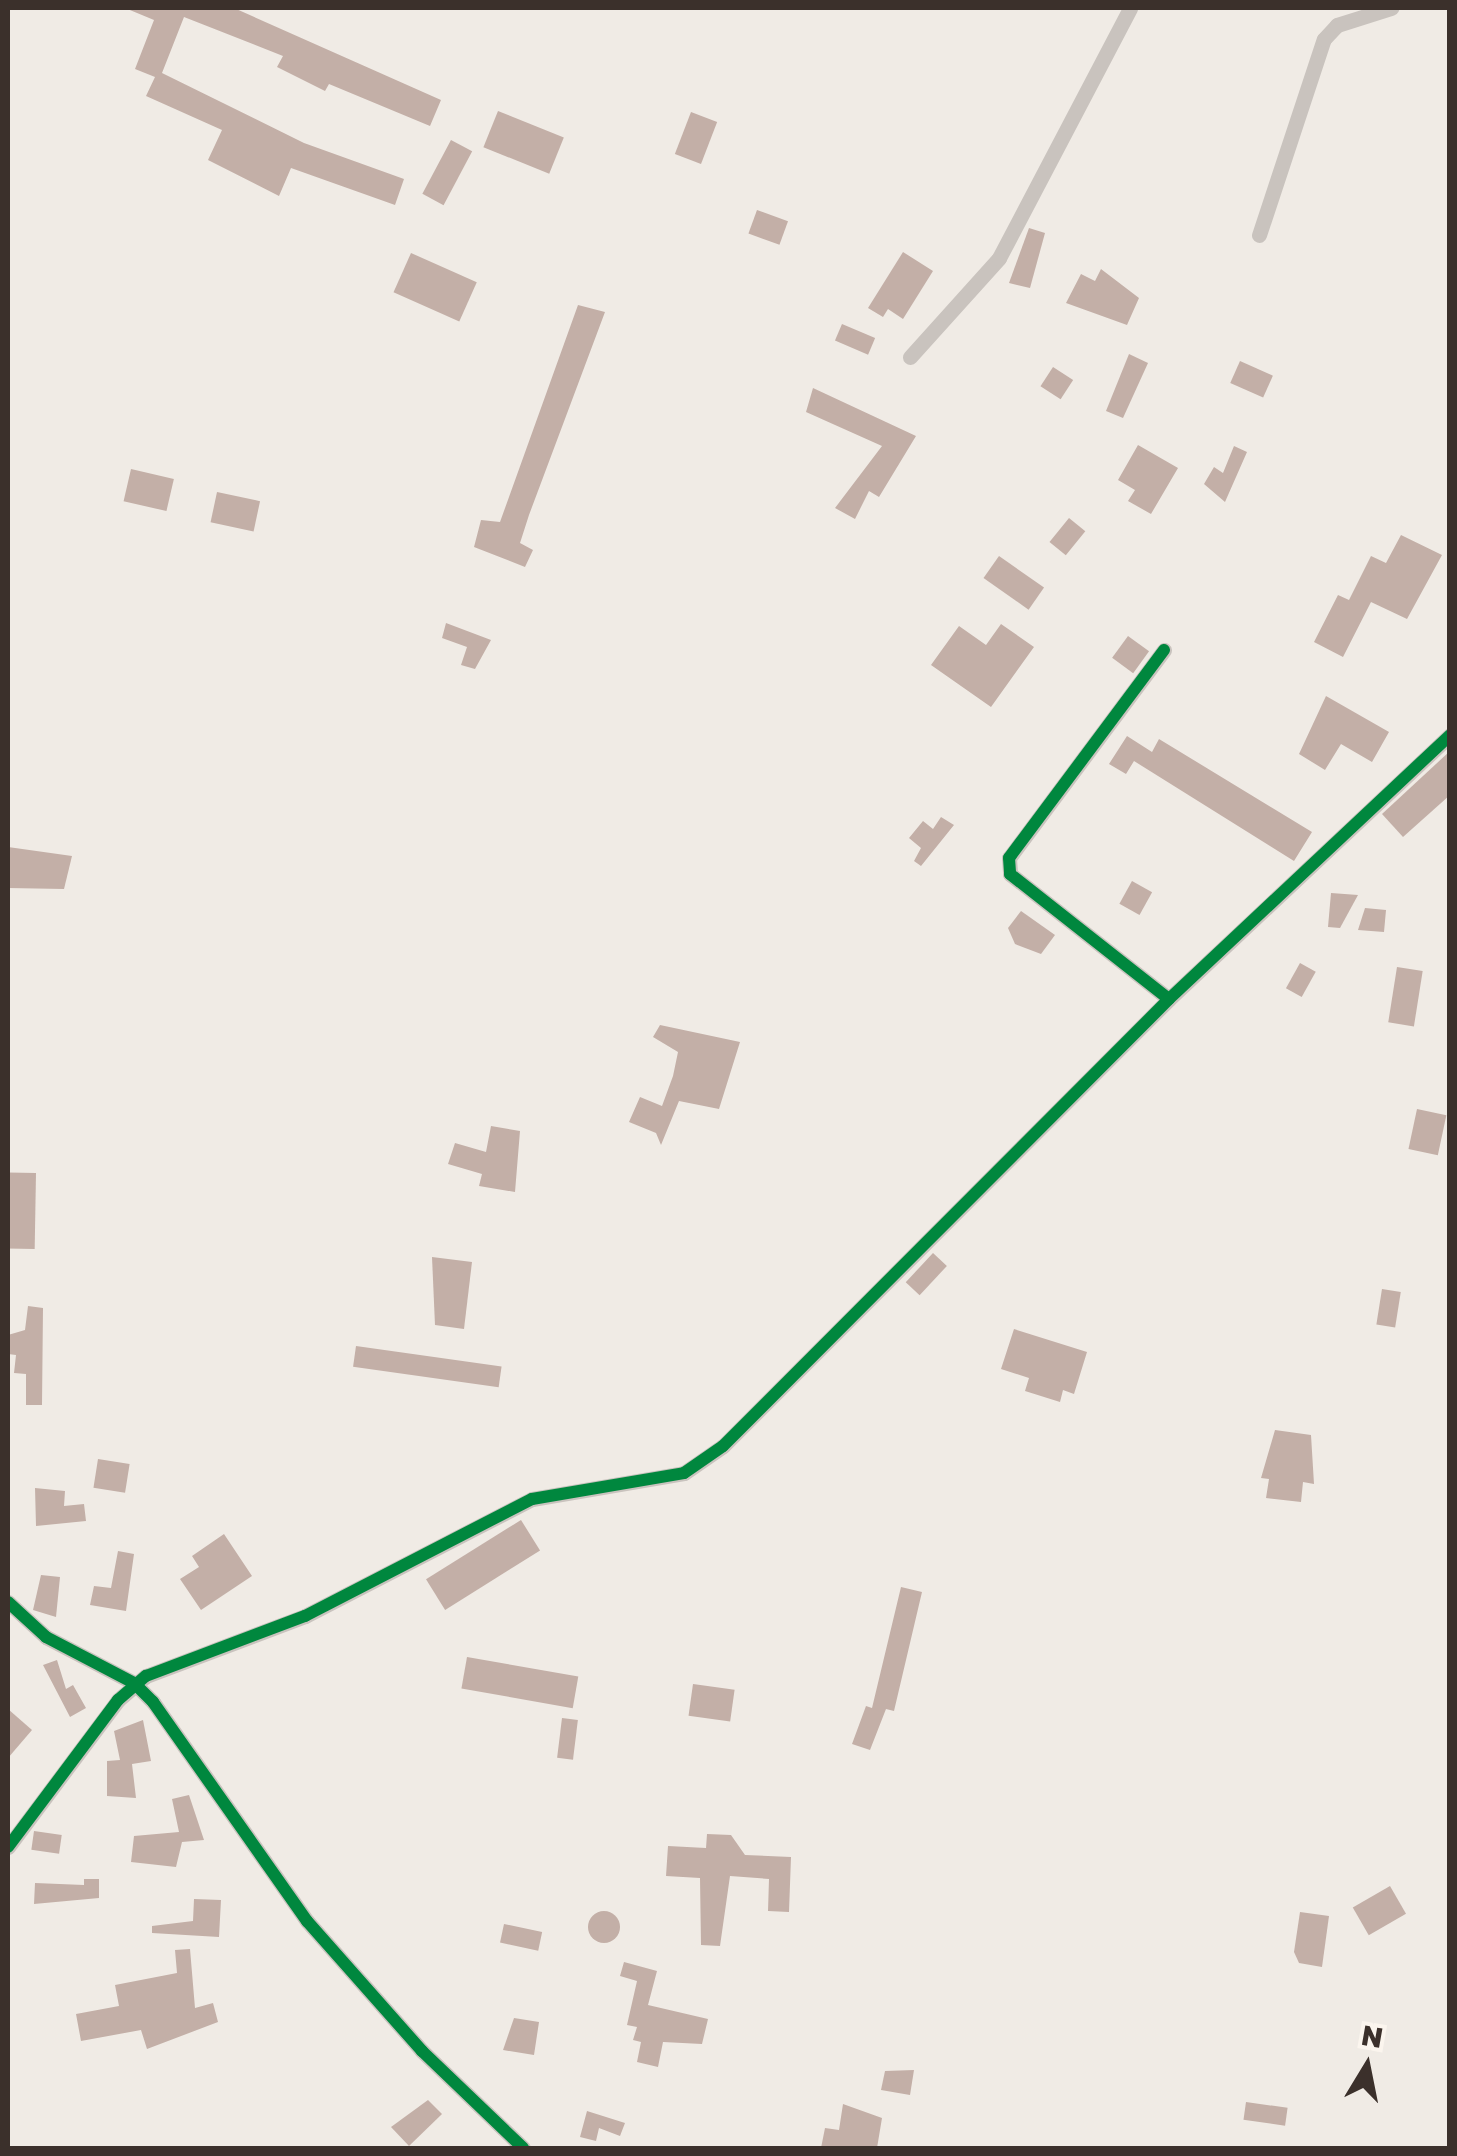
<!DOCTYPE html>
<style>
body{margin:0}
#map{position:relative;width:1457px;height:2156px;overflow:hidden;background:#f0ebe5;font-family:"Golos Text",sans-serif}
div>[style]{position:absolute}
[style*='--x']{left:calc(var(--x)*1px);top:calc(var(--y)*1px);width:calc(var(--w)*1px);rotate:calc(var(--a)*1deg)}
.building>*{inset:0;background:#c3afa7;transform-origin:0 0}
.round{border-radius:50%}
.minor>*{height:15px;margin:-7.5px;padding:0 7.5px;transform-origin:7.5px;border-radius:7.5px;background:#c9c3be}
.cycleway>*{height:12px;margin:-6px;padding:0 6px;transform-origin:6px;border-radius:6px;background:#00873e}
span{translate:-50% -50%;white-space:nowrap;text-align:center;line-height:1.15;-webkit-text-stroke:9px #fbf5ee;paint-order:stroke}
.frame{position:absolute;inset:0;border:10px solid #3b302b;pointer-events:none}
.north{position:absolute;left:1317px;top:2016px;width:100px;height:100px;-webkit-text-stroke:8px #fbf5ee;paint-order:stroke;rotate:10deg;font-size:28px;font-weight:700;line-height:40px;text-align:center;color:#3b302b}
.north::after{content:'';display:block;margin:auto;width:35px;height:45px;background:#3b302b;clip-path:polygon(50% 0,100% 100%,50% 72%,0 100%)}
</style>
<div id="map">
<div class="building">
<div style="clip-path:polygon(125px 8px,234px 8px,441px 100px,430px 126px,329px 84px,325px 91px,277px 67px,283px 56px,184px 17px,162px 73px,304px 143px,404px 179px,395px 205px,291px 168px,279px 196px,208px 160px,222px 130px,146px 96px,155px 77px,135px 69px,154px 20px)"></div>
<div style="left:498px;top:111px;width:71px;height:39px;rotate:22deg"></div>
<div style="left:691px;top:112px;width:28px;height:45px;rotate:21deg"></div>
<div style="left:451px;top:140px;width:24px;height:61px;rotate:28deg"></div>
<div style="left:757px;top:210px;width:33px;height:25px;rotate:20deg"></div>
<div style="clip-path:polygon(1029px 228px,1045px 233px,1030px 288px,1009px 283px)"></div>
<div style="clip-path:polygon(903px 252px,933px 271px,903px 319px,888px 309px,883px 317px,868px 308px)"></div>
<div style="left:411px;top:253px;width:72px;height:43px;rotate:24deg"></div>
<div style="clip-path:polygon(1101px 269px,1139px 298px,1127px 325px,1066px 303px,1081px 274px,1095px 281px)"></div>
<div style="clip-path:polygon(578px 305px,605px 312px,529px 515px,520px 543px,533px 550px,525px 567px,474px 547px,481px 520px,500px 522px)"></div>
<div style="left:842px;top:324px;width:36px;height:18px;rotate:23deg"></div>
<div style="clip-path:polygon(1129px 354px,1148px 363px,1123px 418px,1106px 411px)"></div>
<div style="left:1240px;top:361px;width:36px;height:24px;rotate:24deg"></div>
<div style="left:1053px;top:367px;width:24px;height:23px;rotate:33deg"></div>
<div style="clip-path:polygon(813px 388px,916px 436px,879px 497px,869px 491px,855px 519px,835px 508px,882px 446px,806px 412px)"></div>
<div style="clip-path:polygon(1138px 445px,1178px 468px,1151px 514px,1128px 501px,1135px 490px,1118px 480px)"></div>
<div style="clip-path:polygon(1234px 446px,1247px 452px,1225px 502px,1204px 484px,1214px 467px,1223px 473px)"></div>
<div style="left:131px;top:469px;width:44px;height:33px;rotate:13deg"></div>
<div style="left:217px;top:492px;width:44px;height:31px;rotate:12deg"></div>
<div style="left:1069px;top:518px;width:21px;height:31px;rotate:39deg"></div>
<div style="clip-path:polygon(1401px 535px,1442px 555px,1407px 619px,1371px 602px,1343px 657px,1314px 642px,1338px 595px,1349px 600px,1371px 556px,1386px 563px)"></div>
<div style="left:999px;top:556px;width:55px;height:27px;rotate:35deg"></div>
<div style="clip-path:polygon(446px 623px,491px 640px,475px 669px,461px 665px,467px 647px,442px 638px)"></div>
<div style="clip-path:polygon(1001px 624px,1034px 647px,991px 707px,931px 665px,959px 626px,986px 645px)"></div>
<div style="left:1128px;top:636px;width:26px;height:27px;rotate:36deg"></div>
<div style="clip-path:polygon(1326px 696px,1389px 732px,1372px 762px,1341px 744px,1325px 770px,1299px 754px)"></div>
<div style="clip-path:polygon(1127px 736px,1152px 752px,1159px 739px,1312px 832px,1294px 861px,1134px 761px,1126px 774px,1109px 764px)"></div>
<div style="clip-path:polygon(1450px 751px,1450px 795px,1403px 837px,1382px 814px)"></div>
<div style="clip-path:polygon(941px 817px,954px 825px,921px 866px,914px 861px,921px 848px,909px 838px,923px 821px,933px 829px)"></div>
<div style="clip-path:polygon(8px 847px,72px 856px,64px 889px,8px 888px)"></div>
<div style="left:1132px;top:881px;width:23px;height:26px;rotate:29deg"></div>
<div style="clip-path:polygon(1331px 893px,1358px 895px,1340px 928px,1328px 927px)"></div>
<div style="clip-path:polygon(1365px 908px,1386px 910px,1384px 932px,1358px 930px)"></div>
<div style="clip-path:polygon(1021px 911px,1055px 935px,1041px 954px,1015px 944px,1008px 928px)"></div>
<div style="left:1300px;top:963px;width:18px;height:29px;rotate:29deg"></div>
<div style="left:1397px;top:967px;width:26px;height:56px;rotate:9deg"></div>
<div style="clip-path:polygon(660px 1025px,740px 1042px,719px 1109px,679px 1101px,661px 1145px,656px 1133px,629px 1122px,640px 1097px,662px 1106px,673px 1076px,678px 1052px,653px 1037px)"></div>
<div style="left:1417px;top:1109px;width:30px;height:41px;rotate:12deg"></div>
<div style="clip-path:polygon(491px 1126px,520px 1131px,515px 1192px,479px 1186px,482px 1174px,448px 1164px,455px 1143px,486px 1152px)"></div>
<div style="left:36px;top:1173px;width:76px;height:28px;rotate:91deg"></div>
<div style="left:933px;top:1253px;width:19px;height:40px;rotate:43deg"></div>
<div style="clip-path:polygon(432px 1257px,472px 1262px,464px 1329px,435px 1325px)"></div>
<div style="left:1382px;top:1289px;width:19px;height:36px;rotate:9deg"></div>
<div style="clip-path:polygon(28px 1306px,43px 1308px,42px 1405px,26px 1405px,26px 1374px,14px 1373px,16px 1355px,8px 1354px,8px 1335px,25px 1330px)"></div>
<div style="clip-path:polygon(1014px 1329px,1087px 1352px,1074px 1394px,1063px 1390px,1060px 1402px,1025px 1391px,1029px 1378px,1001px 1369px)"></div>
<div style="left:356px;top:1346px;width:147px;height:21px;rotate:8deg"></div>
<div style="clip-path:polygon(1275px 1430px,1311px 1435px,1314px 1484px,1303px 1482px,1301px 1502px,1266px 1498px,1269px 1479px,1261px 1478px)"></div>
<div style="left:98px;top:1459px;width:32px;height:29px;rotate:9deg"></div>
<div style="clip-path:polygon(35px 1488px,65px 1491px,64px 1506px,84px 1504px,86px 1521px,36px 1526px)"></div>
<div style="left:521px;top:1520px;width:36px;height:112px;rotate:58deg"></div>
<div style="clip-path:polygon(224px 1534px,252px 1576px,201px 1610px,180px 1579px,199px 1567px,192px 1556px)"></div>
<div style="clip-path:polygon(118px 1551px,134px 1554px,126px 1611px,90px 1605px,94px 1586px,111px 1588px)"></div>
<div style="clip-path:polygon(41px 1575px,60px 1577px,56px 1617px,33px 1610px)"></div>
<div style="clip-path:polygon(901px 1587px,922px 1592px,894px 1711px,886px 1709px,870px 1750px,852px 1744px,866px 1706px,872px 1708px)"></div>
<div style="left:467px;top:1657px;width:113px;height:32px;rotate:10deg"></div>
<div style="clip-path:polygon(57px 1660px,66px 1689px,73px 1685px,86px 1708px,70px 1717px,43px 1665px)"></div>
<div style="left:693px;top:1684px;width:42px;height:32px;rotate:8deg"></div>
<div style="clip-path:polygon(8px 1709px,32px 1730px,8px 1758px)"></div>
<div style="left:562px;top:1718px;width:16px;height:40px;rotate:7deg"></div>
<div style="clip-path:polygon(143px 1720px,151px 1761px,132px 1764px,136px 1798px,107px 1796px,107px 1761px,120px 1760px,114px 1731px)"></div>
<div style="clip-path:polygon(189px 1795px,204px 1840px,182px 1842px,176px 1867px,131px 1862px,134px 1836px,179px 1832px,172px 1799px)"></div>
<div style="left:34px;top:1831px;width:28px;height:19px;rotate:8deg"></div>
<div style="clip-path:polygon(707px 1834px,731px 1835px,745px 1855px,791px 1857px,789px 1912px,768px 1911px,769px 1879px,730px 1876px,720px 1946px,701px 1945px,700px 1878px,666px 1876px,668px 1846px,706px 1848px)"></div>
<div style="clip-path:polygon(84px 1879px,99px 1879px,99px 1898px,34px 1904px,35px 1883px,84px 1885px)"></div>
<div style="left:1390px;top:1886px;width:32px;height:43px;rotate:60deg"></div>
<div style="clip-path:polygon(194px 1899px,221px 1900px,219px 1937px,152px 1933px,152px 1926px,193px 1921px)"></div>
<div class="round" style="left:588px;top:1911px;width:32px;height:32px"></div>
<div style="clip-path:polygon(1300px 1912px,1329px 1916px,1322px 1967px,1299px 1963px,1294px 1952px)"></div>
<div style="left:504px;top:1924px;width:39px;height:19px;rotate:12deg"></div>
<div style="clip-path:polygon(190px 1949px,195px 2008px,213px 2003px,218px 2022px,147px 2049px,141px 2030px,81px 2041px,76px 2014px,119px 2006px,115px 1985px,177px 1973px,175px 1950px)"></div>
<div style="clip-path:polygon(624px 1962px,657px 1971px,648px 2005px,708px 2019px,702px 2044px,663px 2042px,658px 2067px,637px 2062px,641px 2042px,633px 2040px,637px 2027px,627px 2025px,637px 1981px,620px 1976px)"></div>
<div style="clip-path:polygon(514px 2018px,539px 2022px,534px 2055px,503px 2050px)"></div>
<div style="clip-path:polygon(914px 2070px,910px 2095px,881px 2090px,885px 2071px)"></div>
<div style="clip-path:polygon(428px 2100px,442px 2114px,409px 2146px,391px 2127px)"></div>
<div style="left:1246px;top:2102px;width:42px;height:18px;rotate:8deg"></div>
<div style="clip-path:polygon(843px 2104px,882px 2118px,877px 2148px,821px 2148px,825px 2128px,839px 2130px)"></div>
<div style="clip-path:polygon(587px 2111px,625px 2123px,620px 2136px,599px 2128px,596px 2141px,580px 2137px)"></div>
</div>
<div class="minor">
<div style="--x:1259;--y:235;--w:206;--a:-71.7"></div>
<div style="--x:1324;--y:39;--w:19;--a:-47"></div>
<div style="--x:1337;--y:25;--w:57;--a:-17.5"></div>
<div style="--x:910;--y:357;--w:133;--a:-48"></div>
<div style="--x:999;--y:258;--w:282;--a:-62.3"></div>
<div style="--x:1164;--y:650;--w:259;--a:126.7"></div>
<div style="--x:1009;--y:858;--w:16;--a:86"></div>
<div style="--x:1010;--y:874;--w:202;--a:38.2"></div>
<div style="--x:8;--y:1602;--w:52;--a:42.6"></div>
<div style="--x:46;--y:1637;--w:99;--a:27.6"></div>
<div style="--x:134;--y:1683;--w:27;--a:45"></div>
<div style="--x:153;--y:1702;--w:268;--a:54.9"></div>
<div style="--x:307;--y:1921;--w:174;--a:48.5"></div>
<div style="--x:422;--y:2051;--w:140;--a:43.8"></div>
<div style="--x:8;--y:1847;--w:184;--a:-53.2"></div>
<div style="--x:118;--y:1700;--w:37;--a:-41"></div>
<div style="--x:146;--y:1676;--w:170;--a:-20.7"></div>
<div style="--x:305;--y:1616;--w:255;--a:-27.3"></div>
<div style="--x:532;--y:1499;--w:154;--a:-9.7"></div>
<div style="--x:684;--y:1473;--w:47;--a:-34.7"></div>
<div style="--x:723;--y:1446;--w:631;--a:-45.06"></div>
<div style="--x:1169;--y:999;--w:386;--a:-43.2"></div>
</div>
<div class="cycleway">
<div style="--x:1164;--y:650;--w:259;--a:126.7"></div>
<div style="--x:1009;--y:858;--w:16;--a:86"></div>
<div style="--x:1010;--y:874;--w:202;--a:38.2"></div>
<div style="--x:8;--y:1602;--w:52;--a:42.6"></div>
<div style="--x:46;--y:1637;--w:99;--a:27.6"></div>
<div style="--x:134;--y:1683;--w:27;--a:45"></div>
<div style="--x:153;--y:1702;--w:268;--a:54.9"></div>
<div style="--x:307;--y:1921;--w:174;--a:48.5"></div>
<div style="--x:422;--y:2051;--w:140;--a:43.8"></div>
<div style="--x:8;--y:1847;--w:184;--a:-53.2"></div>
<div style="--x:118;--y:1700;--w:37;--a:-41"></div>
<div style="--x:146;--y:1676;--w:170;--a:-20.7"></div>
<div style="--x:305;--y:1616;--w:255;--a:-27.3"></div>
<div style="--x:532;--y:1499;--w:154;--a:-9.7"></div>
<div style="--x:684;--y:1473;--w:47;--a:-34.7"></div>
<div style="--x:723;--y:1446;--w:631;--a:-45.06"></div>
<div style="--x:1169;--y:999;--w:386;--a:-43.2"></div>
</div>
<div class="frame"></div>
<div class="north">N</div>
</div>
